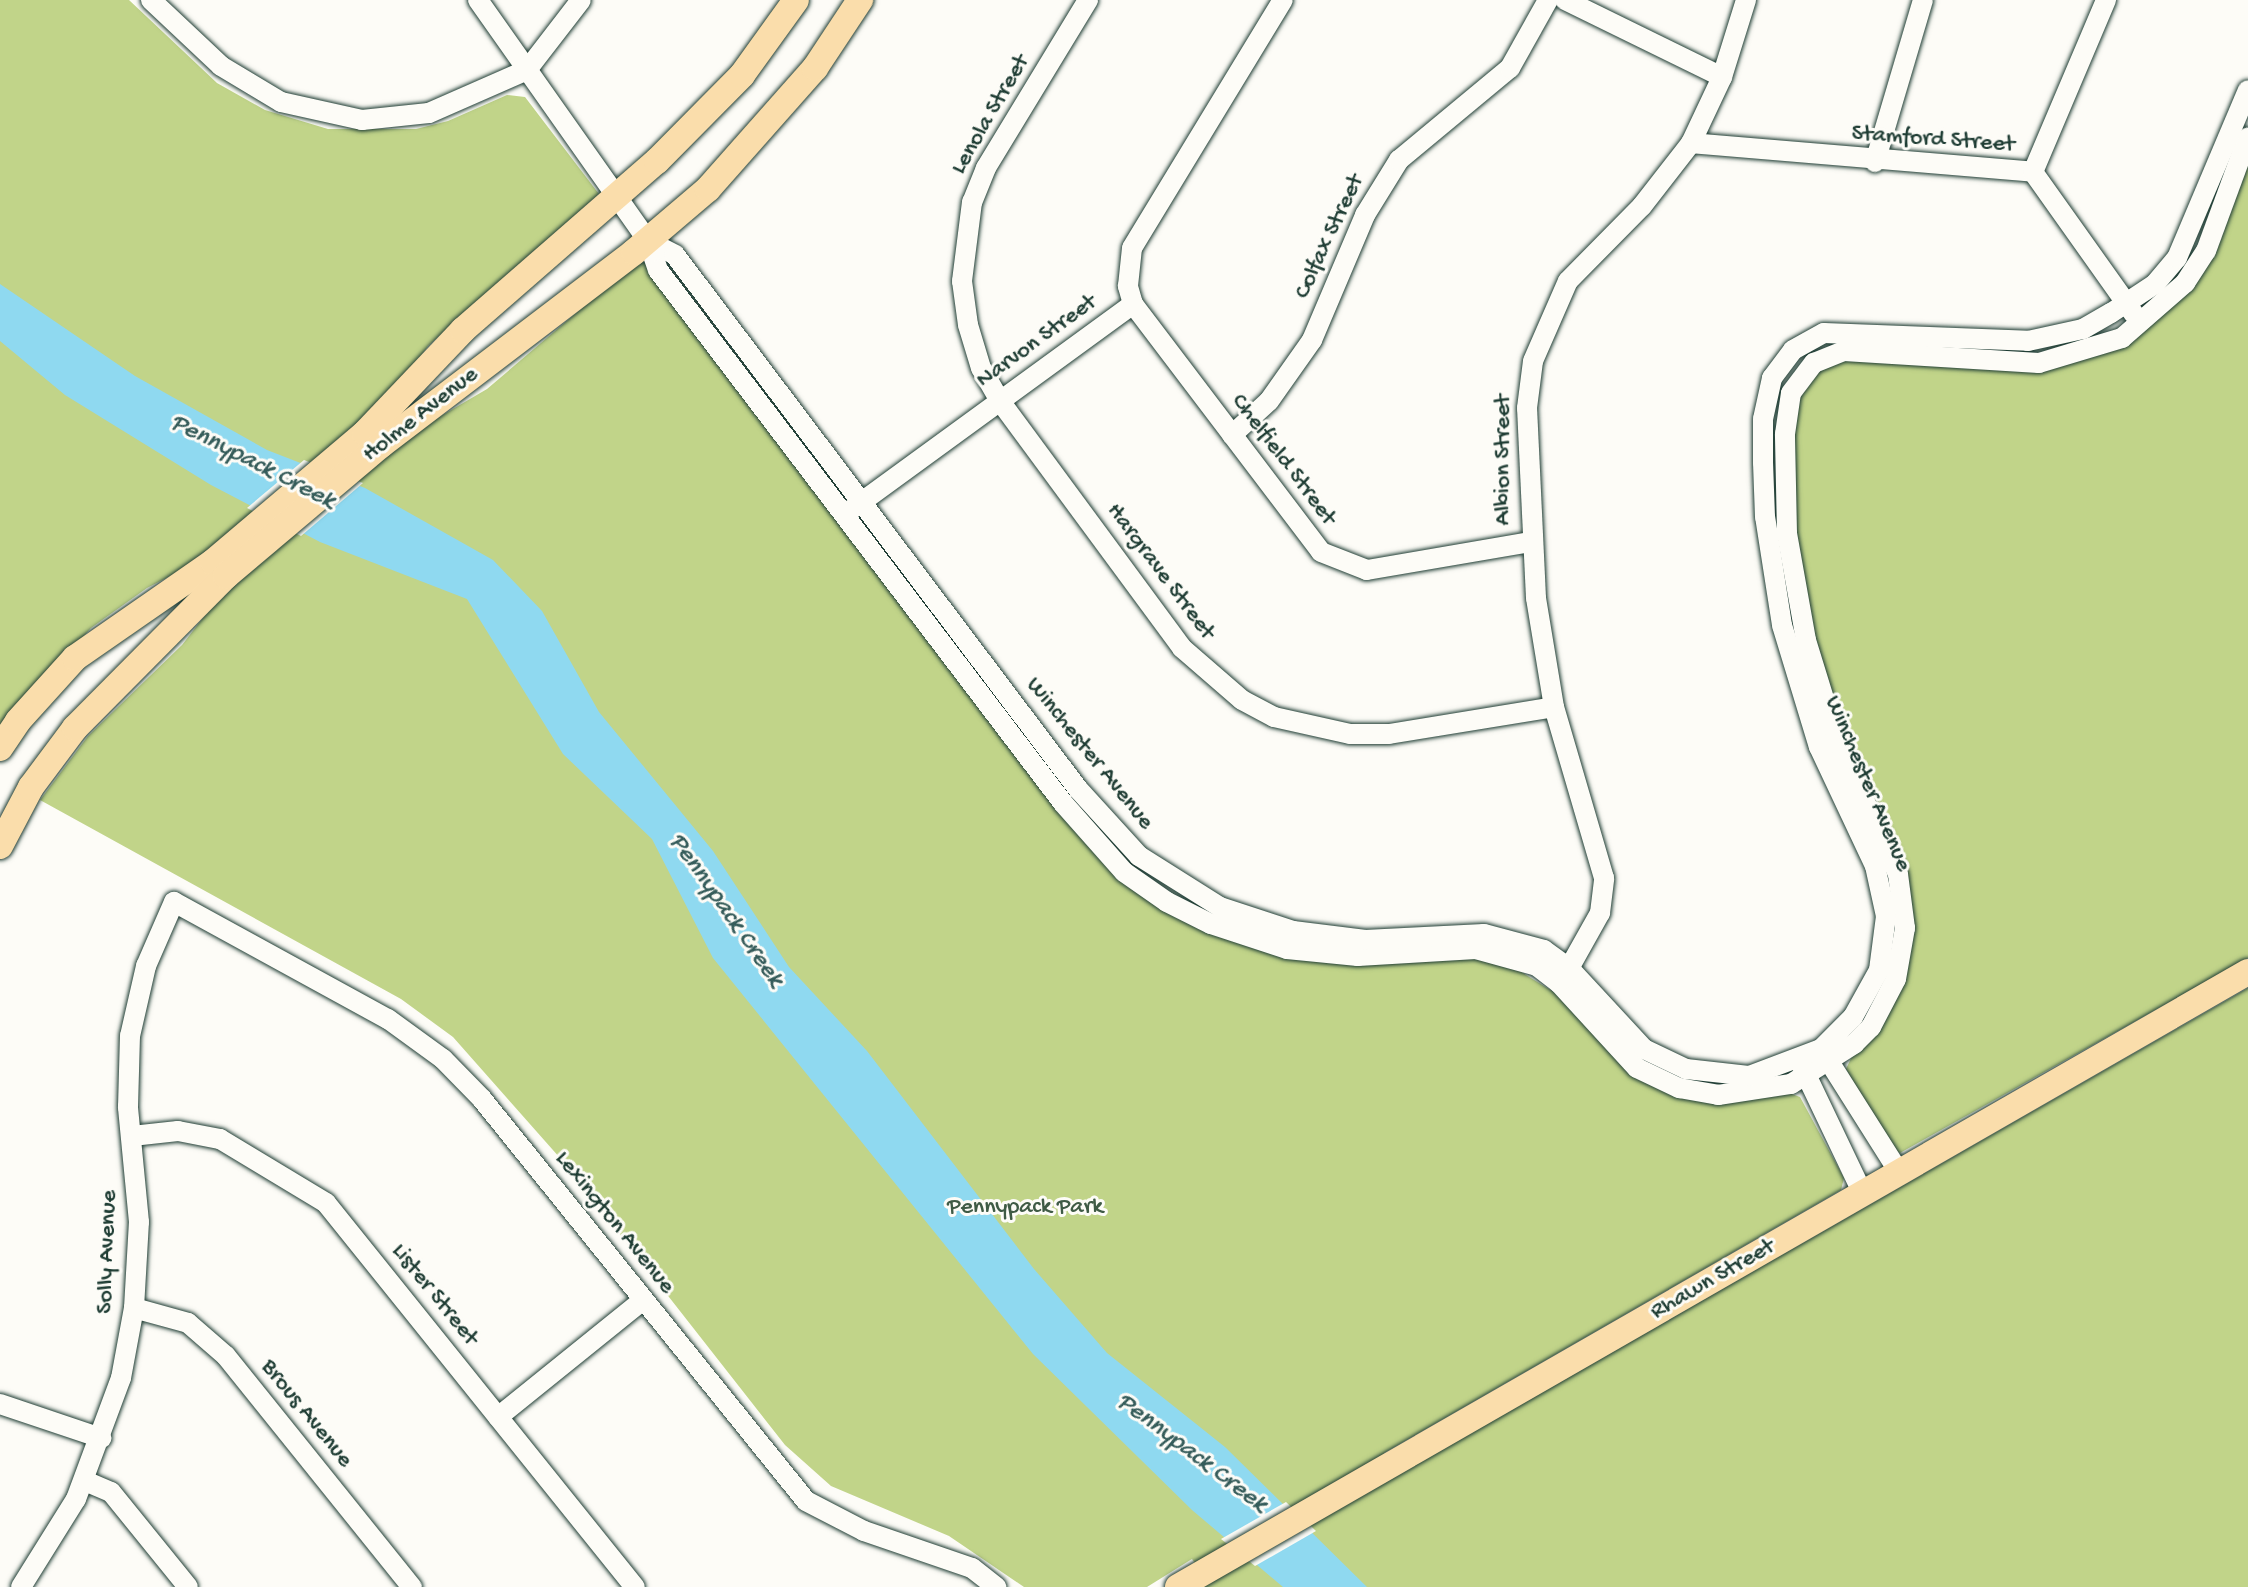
<!DOCTYPE html>
<style>
body{margin:0}
#map{position:relative;width:2248px;height:1587px;overflow:hidden;background:#fdfcf7;font-family:"Gochi Hand",sans-serif}
div>[style]{position:absolute}
[style*='--x']{left:calc(var(--x)*1px);top:calc(var(--y)*1px);width:calc(var(--w)*1px);rotate:calc(var(--a)*1deg)}
.green>*{inset:0;background:#c1d489}
.water>*{inset:0;background:#8fd9f0}
.pier>*{inset:0;background:#fdfcf7}
.roads{filter:drop-shadow(0 0 2px #1f3d34) drop-shadow(0 0 2px #1f3d34)}
.minor>*{height:20px;margin:-10px;padding:0 10px;transform-origin:10px;border-radius:10px;background:#fdfcf7}
.major>*{height:26px;margin:-13px;padding:0 13px;transform-origin:13px;border-radius:13px;background:#faddab}
span{translate:-50% -50%;white-space:nowrap;text-align:center;line-height:1.15;-webkit-text-stroke:6px #fdfcf7;paint-order:stroke}
.street-label{font-size:24px;color:#1f3d34}
.park-label{font-size:24px;color:#3f5b45}
.water-label{font-size:26px;color:#355c5a;font-style:italic}
</style>
<div id="map">
<div class="green">
<div style="clip-path:polygon(0 0,129px 0,217px 83px,265px 110px,328px 129px,416px 129px,448px 121px,507px 95px,525px 97px,599px 194px,428px 346px,402px 382px,400px 440px,487px 389px,635px 263px,647px 262px,950px 661px,1164px 907px,1510px 965px,1557px 994px,1628px 1071px,1713px 1102px,1789px 1093px,1800px 1097px,1844px 1178px,1841px 1190px,1384px 1453px,1396px 1476px,2248px 988px,2248px 1587px,1199px 1587px,1208px 1581px,1192px 1559px,1147px 1587px,1024px 1587px,949px 1536px,831px 1486px,785px 1445px,560px 1158px,453px 1037px,401px 999px,40px 800px,88px 736px,182px 645px,220px 596px,174px 574px,147px 588px,91px 628px,0 727px)"></div>
<div style="clip-path:polygon(2248px 150px,2248px 958px,1900px 1153px,1890px 1149px,1846px 1069px,1911px 931px,1805px 613px,1790px 476px,1800px 385px,1834px 359px,2021px 369px,2167px 308px)"></div>
</div>
<div class="water">
<div style="clip-path:polygon(0 284px,135px 376px,267px 450px,365px 488px,493px 560px,542px 611px,599px 712px,713px 851px,789px 967px,867px 1051px,1034px 1269px,1107px 1353px,1225px 1447px,1367px 1587px,1283px 1587px,1192px 1510px,1033px 1354px,713px 958px,652px 839px,563px 754px,467px 599px,320px 542px,211px 485px,65px 395px,0 341px)"></div>
</div>
<div class="pier">
<div style="clip-path:polygon(304px 460px,363px 483px,301px 536px,247px 508px)"></div>
<div style="clip-path:polygon(1286px 1502px,1316px 1531px,1255px 1566px,1221px 1539px)"></div>
</div>
<div class="roads">
<div class="minor">
<div style="--x:151;--y:0;--w:96;--a:43.3"></div>
<div style="--x:221;--y:66;--w:70;--a:31"></div>
<div style="--x:281;--y:102;--w:83;--a:12.5"></div>
<div style="--x:362;--y:120;--w:67;--a:-6"></div>
<div style="--x:429;--y:113;--w:107;--a:-23.7"></div>
<div style="--x:527;--y:70;--w:88;--a:-52.4"></div>
<div style="--x:478;--y:0;--w:295;--a:54.8"></div>
<div style="--x:648;--y:241;--w:31;--a:71"></div>
<div style="--x:658;--y:270;--w:669;--a:52.77"></div>
<div style="--x:1063;--y:803;--w:92;--a:48.5"></div>
<div style="--x:1124;--y:872;--w:52;--a:34.9"></div>
<div style="--x:1167;--y:902;--w:49;--a:26.6"></div>
<div style="--x:1211;--y:924;--w:80;--a:18.2"></div>
<div style="--x:1287;--y:949;--w:71;--a:5.6"></div>
<div style="--x:1358;--y:956;--w:118;--a:-3.4"></div>
<div style="--x:1476;--y:949;--w:63;--a:15.6"></div>
<div style="--x:1537;--y:966;--w:28;--a:38"></div>
<div style="--x:1559;--y:983;--w:115;--a:47.5"></div>
<div style="--x:1637;--y:1068;--w:47;--a:25.5"></div>
<div style="--x:1679;--y:1088;--w:40;--a:10"></div>
<div style="--x:1718;--y:1095;--w:74;--a:-8.6"></div>
<div style="--x:1791;--y:1084;--w:75;--a:-32.4"></div>
<div style="--x:1854;--y:1044;--w:24;--a:-45"></div>
<div style="--x:1871;--y:1027;--w:54;--a:-62.5"></div>
<div style="--x:1896;--y:979;--w:52;--a:-80"></div>
<div style="--x:1905;--y:928;--w:54;--a:-97.4"></div>
<div style="--x:1898;--y:874;--w:146;--a:-114.6"></div>
<div style="--x:1837;--y:741;--w:106;--a:-107.1"></div>
<div style="--x:1806;--y:640;--w:109;--a:-100.1"></div>
<div style="--x:1787;--y:533;--w:99;--a:-91.2"></div>
<div style="--x:1785;--y:434;--w:41;--a:-81.7"></div>
<div style="--x:1791;--y:393;--w:38;--a:-53"></div>
<div style="--x:1814;--y:363;--w:32;--a:-22"></div>
<div style="--x:1844;--y:351;--w:195;--a:3.5"></div>
<div style="--x:2039;--y:363;--w:87;--a:-16.8"></div>
<div style="--x:2122;--y:338;--w:84;--a:-41.1"></div>
<div style="--x:2185;--y:283;--w:38;--a:-57"></div>
<div style="--x:2206;--y:251;--w:121;--a:-69.8"></div>
<div style="--x:1088;--y:0;--w:197;--a:121.3"></div>
<div style="--x:986;--y:168;--w:37;--a:112"></div>
<div style="--x:972;--y:202;--w:80;--a:97.2"></div>
<div style="--x:962;--y:281;--w:44;--a:82.2"></div>
<div style="--x:968;--y:325;--w:45;--a:73.2"></div>
<div style="--x:981;--y:368;--w:38;--a:60"></div>
<div style="--x:1000;--y:401;--w:307;--a:53.6"></div>
<div style="--x:1182;--y:648;--w:79;--a:40.9"></div>
<div style="--x:1242;--y:700;--w:36;--a:28"></div>
<div style="--x:1274;--y:717;--w:78;--a:12.6"></div>
<div style="--x:1350;--y:734;--w:39;--a:0"></div>
<div style="--x:1389;--y:734;--w:167;--a:-9.3"></div>
<div style="--x:1565;--y:0;--w:175;--a:26.1"></div>
<div style="--x:1691;--y:143;--w:343;--a:4.8"></div>
<div style="--x:1875;--y:162;--w:169;--a:-73.5"></div>
<div style="--x:2033;--y:172;--w:187;--a:-67"></div>
<div style="--x:2033;--y:172;--w:174;--a:54.6"></div>
<div style="--x:648;--y:241;--w:30;--a:27"></div>
<div style="--x:675;--y:255;--w:669;--a:52.96"></div>
<div style="--x:1078;--y:789;--w:91;--a:47.7"></div>
<div style="--x:1139;--y:856;--w:96;--a:32.2"></div>
<div style="--x:1220;--y:907;--w:77;--a:18.2"></div>
<div style="--x:1293;--y:931;--w:73;--a:7.1"></div>
<div style="--x:1365;--y:940;--w:119;--a:-2.9"></div>
<div style="--x:1484;--y:934;--w:62;--a:14.9"></div>
<div style="--x:1544;--y:950;--w:32;--a:36"></div>
<div style="--x:1570;--y:969;--w:109;--a:47.2"></div>
<div style="--x:1644;--y:1049;--w:47;--a:25.5"></div>
<div style="--x:1686;--y:1069;--w:63;--a:6.3"></div>
<div style="--x:1749;--y:1076;--w:77;--a:-20.6"></div>
<div style="--x:1821;--y:1049;--w:45;--a:-45"></div>
<div style="--x:1853;--y:1017;--w:54;--a:-61"></div>
<div style="--x:1879;--y:970;--w:54;--a:-82.6"></div>
<div style="--x:1886;--y:916;--w:51;--a:-102.4"></div>
<div style="--x:1875;--y:866;--w:132;--a:-115.2"></div>
<div style="--x:1819;--y:747;--w:127;--a:-106.9"></div>
<div style="--x:1782;--y:625;--w:109;--a:-98.9"></div>
<div style="--x:1765;--y:517;--w:55;--a:-92.1"></div>
<div style="--x:1763;--y:462;--w:43;--a:-90"></div>
<div style="--x:1763;--y:419;--w:42;--a:-77.6"></div>
<div style="--x:1772;--y:378;--w:35;--a:-53"></div>
<div style="--x:1793;--y:350;--w:35;--a:-29"></div>
<div style="--x:1824;--y:333;--w:204;--a:2.2"></div>
<div style="--x:2028;--y:341;--w:56;--a:-12.3"></div>
<div style="--x:2083;--y:329;--w:32;--a:-30"></div>
<div style="--x:2111;--y:313;--w:53;--a:-33.4"></div>
<div style="--x:2155;--y:284;--w:34;--a:-50"></div>
<div style="--x:2177;--y:258;--w:182;--a:-67.1"></div>
<div style="--x:1133;--y:304;--w:311;--a:52.8"></div>
<div style="--x:1321;--y:552;--w:49;--a:21.4"></div>
<div style="--x:1367;--y:570;--w:165;--a:-9.7"></div>
<div style="--x:1232;--y:435;--w:50;--a:-42.6"></div>
<div style="--x:1269;--y:401;--w:75;--a:-54.8"></div>
<div style="--x:1312;--y:340;--w:136;--a:-67"></div>
<div style="--x:1365;--y:215;--w:65;--a:-58.3"></div>
<div style="--x:1399;--y:160;--w:144;--a:-39.7"></div>
<div style="--x:1510;--y:68;--w:78;--a:-60.8"></div>
<div style="--x:852;--y:509;--w:348;--a:-36.1"></div>
<div style="--x:1133;--y:304;--w:19;--a:-106"></div>
<div style="--x:1128;--y:286;--w:38;--a:-84"></div>
<div style="--x:1132;--y:248;--w:290;--a:-58.7"></div>
<div style="--x:1563;--y:979;--w:76;--a:-60.7"></div>
<div style="--x:1600;--y:913;--w:35;--a:-83"></div>
<div style="--x:1604;--y:878;--w:178;--a:-106.3"></div>
<div style="--x:1554;--y:707;--w:110;--a:-99.4"></div>
<div style="--x:1536;--y:598;--w:190;--a:-92.7"></div>
<div style="--x:1527;--y:408;--w:47;--a:-82.7"></div>
<div style="--x:1533;--y:361;--w:87;--a:-66.4"></div>
<div style="--x:1568;--y:281;--w:105;--a:-45.4"></div>
<div style="--x:1642;--y:206;--w:80;--a:-52.1"></div>
<div style="--x:1691;--y:143;--w:73;--a:-64.8"></div>
<div style="--x:1722;--y:77;--w:81;--a:-72.7"></div>
<div style="--x:1823;--y:1052;--w:144;--a:57.7"></div>
<div style="--x:1801;--y:1064;--w:144;--a:64.5"></div>
<div style="--x:132;--y:1136;--w:46;--a:-6.2"></div>
<div style="--x:178;--y:1131;--w:43;--a:10.8"></div>
<div style="--x:220;--y:1139;--w:124;--a:31.1"></div>
<div style="--x:326;--y:1203;--w:493;--a:51.2"></div>
<div style="--x:134;--y:1308;--w:56;--a:15.5"></div>
<div style="--x:188;--y:1323;--w:50;--a:41"></div>
<div style="--x:226;--y:1356;--w:297;--a:51.2"></div>
<div style="--x:0;--y:1404;--w:107;--a:18.6"></div>
<div style="--x:498;--y:1417;--w:186;--a:-38.9"></div>
<div style="--x:85;--y:1481;--w:28;--a:23"></div>
<div style="--x:111;--y:1492;--w:122;--a:51"></div>
<div style="--x:21;--y:1587;--w:104;--a:-58"></div>
<div style="--x:76;--y:1499;--w:129;--a:-69.6"></div>
<div style="--x:121;--y:1378;--w:71;--a:-79.5"></div>
<div style="--x:134;--y:1308;--w:86;--a:-86.7"></div>
<div style="--x:139;--y:1222;--w:116;--a:-95.5"></div>
<div style="--x:128;--y:1107;--w:71;--a:-88.4"></div>
<div style="--x:130;--y:1036;--w:72;--a:-77.1"></div>
<div style="--x:146;--y:966;--w:70;--a:-66.4"></div>
<div style="--x:174;--y:902;--w:244;--a:28.7"></div>
<div style="--x:388;--y:1019;--w:68;--a:36"></div>
<div style="--x:443;--y:1059;--w:56;--a:45.7"></div>
<div style="--x:482;--y:1099;--w:516;--a:51.13"></div>
<div style="--x:806;--y:1501;--w:65;--a:27.3"></div>
<div style="--x:864;--y:1531;--w:114;--a:18.9"></div>
<div style="--x:972;--y:1568;--w:31;--a:38"></div>
</div>
<div class="major">
<div style="--x:0;--y:748;--w:32;--a:-56"></div>
<div style="--x:18;--y:721;--w:85;--a:-47.9"></div>
<div style="--x:75;--y:658;--w:168;--a:-34.8"></div>
<div style="--x:213;--y:562;--w:199;--a:-40.3"></div>
<div style="--x:365;--y:433;--w:142;--a:-46.4"></div>
<div style="--x:463;--y:330;--w:257;--a:-41.1"></div>
<div style="--x:657;--y:161;--w:121;--a:-45.3"></div>
<div style="--x:742;--y:75;--w:92;--a:-54.2"></div>
<div style="--x:0;--y:846;--w:67;--a:-62.3"></div>
<div style="--x:31;--y:787;--w:74;--a:-53.3"></div>
<div style="--x:75;--y:728;--w:214;--a:-45.2"></div>
<div style="--x:226;--y:576;--w:203;--a:-40.2"></div>
<div style="--x:381;--y:445;--w:318;--a:-37.3"></div>
<div style="--x:634;--y:252;--w:97;--a:-40.4"></div>
<div style="--x:708;--y:189;--w:162;--a:-48.5"></div>
<div style="--x:815;--y:68;--w:82;--a:-56.5"></div>
<div style="--x:1178;--y:1587;--w:1234;--a:-29.89"></div>
</div>
</div>
<div class="street-label">
<span style="left:991px;top:115px;rotate:-60deg">Lenola Street</span>
<span style="left:1933px;top:140px;rotate:4deg">Stamford Street</span>
<span style="left:1330px;top:237px;rotate:-65deg">Colfax Street</span>
<span style="left:1037px;top:342px;rotate:-36deg">Narvon Street</span>
<span style="left:421px;top:415px;rotate:-38deg">Holme Avenue</span>
<span style="left:1283px;top:460px;rotate:53deg">Chelfield Street</span>
<span style="left:1504px;top:460px;rotate:-90deg">Albion Street</span>
<span style="left:1160px;top:572px;rotate:53deg">Hargrave Street</span>
<span style="left:1089px;top:754px;rotate:51deg">Winchester Avenue</span>
<span style="left:1867px;top:784px;rotate:67deg">Winchester Avenue</span>
<span style="left:614px;top:1223px;rotate:51deg">Lexington Avenue</span>
<span style="left:108px;top:1252px;rotate:-88deg">Solly Avenue</span>
<span style="left:1713px;top:1280px;rotate:-30deg">Rhawn Street</span>
<span style="left:434px;top:1295px;rotate:51deg">Lister Street</span>
<span style="left:306px;top:1414px;rotate:51deg">Brous Avenue</span>
</div>
<div class="park-label">
<span style="left:1025px;top:1208px">Pennypack Park</span>
</div>
<div class="water-label">
<span style="left:252px;top:463px;rotate:27deg">Pennypack Creek</span>
<span style="left:725px;top:911px;rotate:55deg">Pennypack Creek</span>
<span style="left:1191px;top:1454px;rotate:37deg">Pennypack Creek</span>
</div>
</div>
